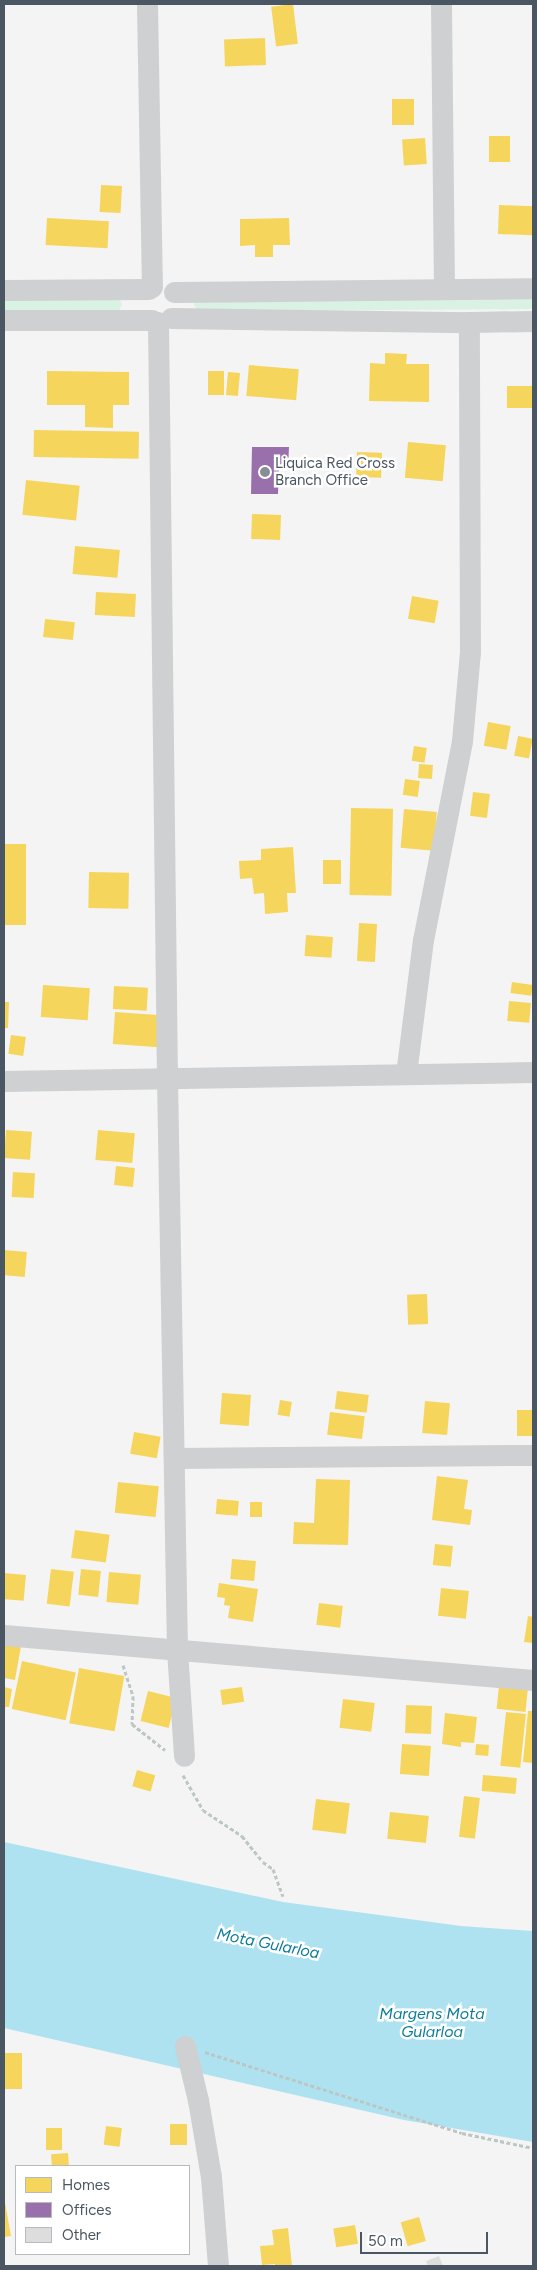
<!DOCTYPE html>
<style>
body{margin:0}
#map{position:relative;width:537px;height:2270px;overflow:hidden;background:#f4f4f4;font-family:Figtree,sans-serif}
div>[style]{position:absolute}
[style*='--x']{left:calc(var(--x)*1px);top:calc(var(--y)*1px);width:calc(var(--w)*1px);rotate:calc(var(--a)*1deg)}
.green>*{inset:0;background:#d9f2e3}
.water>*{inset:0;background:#aee2f0}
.homes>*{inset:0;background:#f6d55c;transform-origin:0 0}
.offices>*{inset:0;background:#9970ab}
.building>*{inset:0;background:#ddddde}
.path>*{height:3px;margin-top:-1.5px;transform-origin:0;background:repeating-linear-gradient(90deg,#bcc7c4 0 4px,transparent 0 6.5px)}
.minor>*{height:21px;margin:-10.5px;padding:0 10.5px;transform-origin:10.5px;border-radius:10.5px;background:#ced0d2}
.dots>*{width:14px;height:14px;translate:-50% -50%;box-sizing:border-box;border:2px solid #fff;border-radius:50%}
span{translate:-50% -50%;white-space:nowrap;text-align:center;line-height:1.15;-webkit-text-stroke:5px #fff;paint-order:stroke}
.poi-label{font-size:15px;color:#4a5661}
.left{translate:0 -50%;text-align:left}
.water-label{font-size:16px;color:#0c7c9b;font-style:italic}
.frame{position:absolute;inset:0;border:5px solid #4a5661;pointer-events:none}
.legend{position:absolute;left:15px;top:2165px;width:175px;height:90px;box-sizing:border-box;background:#fff;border:1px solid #b7bbc0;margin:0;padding:6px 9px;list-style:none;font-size:15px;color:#4a5661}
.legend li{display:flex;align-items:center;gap:10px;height:25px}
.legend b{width:25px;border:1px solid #b7bbc0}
.scale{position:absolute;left:360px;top:2232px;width:128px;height:22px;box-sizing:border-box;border:2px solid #4a5661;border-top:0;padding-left:6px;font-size:15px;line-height:18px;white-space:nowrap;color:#4a5661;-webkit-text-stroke:4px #fff;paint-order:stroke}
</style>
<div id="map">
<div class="green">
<div style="clip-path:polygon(533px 289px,533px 309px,202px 311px,197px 309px,194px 305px,194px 302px)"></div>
<div style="clip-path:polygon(4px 297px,119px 298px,122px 305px,119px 310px,4px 313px)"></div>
</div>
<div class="water">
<div style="clip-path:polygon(4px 1842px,283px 1902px,461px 1926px,533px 1931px,533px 2142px,404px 2120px,4px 2028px)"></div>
</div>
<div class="homes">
<div style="left:293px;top:4px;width:40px;height:22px;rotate:83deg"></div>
<div style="left:265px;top:38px;width:27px;height:41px;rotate:88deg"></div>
<div style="left:392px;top:99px;width:22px;height:26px"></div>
<div style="left:489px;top:136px;width:21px;height:26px"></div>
<div style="left:425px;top:138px;width:26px;height:23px;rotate:86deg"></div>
<div style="left:101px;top:185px;width:21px;height:27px;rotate:3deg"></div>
<div style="left:499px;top:205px;width:34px;height:29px;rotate:2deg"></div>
<div style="left:47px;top:218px;width:62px;height:27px;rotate:3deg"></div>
<div style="clip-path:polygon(289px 218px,290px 245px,273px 245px,273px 257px,255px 257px,255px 245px,240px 246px,240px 219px)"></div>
<div style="clip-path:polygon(385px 353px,407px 354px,406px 364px,429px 364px,429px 402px,369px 401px,370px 363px,385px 364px)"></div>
<div style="left:249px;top:365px;width:50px;height:31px;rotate:5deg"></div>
<div style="clip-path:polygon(47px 371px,129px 372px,129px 405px,113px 405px,113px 428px,85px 427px,85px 405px,47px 405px)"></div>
<div style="left:208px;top:371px;width:16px;height:24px"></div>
<div style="left:228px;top:372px;width:12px;height:23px;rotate:5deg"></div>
<div style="left:507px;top:386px;width:26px;height:22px"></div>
<div style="left:34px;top:430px;width:105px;height:27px;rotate:1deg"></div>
<div style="left:408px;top:442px;width:38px;height:36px;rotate:5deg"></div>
<div style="left:357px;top:452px;width:25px;height:25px;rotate:2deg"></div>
<div style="left:26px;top:480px;width:54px;height:35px;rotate:6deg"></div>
<div style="left:252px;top:514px;width:29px;height:25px;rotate:2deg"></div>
<div style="left:75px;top:546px;width:45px;height:28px;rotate:5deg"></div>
<div style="left:96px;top:592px;width:40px;height:23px;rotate:3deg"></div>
<div style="left:412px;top:596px;width:27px;height:23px;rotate:10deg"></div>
<div style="left:45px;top:619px;width:30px;height:18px;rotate:6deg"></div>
<div style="left:488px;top:722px;width:23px;height:24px;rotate:10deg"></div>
<div style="left:518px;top:736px;width:15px;height:20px;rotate:11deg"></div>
<div style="left:414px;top:746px;width:13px;height:15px;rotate:9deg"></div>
<div style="left:419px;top:764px;width:14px;height:14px;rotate:4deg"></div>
<div style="left:405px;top:779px;width:15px;height:16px;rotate:8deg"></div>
<div style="left:473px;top:792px;width:17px;height:24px;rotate:7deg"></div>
<div style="left:351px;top:808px;width:42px;height:87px;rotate:1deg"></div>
<div style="left:404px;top:809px;width:33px;height:39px;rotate:5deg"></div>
<div style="left:4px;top:844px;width:22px;height:81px"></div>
<div style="clip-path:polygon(293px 847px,296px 893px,287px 893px,288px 912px,265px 914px,264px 893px,254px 894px,252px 878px,240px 879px,239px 861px,261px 860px,261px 849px)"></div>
<div style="left:323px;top:860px;width:18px;height:24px"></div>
<div style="left:89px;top:872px;width:40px;height:36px;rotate:1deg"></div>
<div style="left:359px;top:923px;width:18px;height:38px;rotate:3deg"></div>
<div style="left:306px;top:935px;width:27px;height:21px;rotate:4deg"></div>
<div style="left:512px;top:982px;width:21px;height:11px;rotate:8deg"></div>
<div style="left:43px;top:985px;width:47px;height:32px;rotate:4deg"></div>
<div style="left:114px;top:986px;width:34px;height:23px;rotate:3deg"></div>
<div style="left:509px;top:1001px;width:22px;height:20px;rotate:5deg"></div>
<div style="clip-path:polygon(4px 1002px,9px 1002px,8px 1028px,4px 1028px)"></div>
<div style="left:115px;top:1012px;width:46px;height:32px;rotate:4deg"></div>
<div style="left:11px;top:1035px;width:15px;height:19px;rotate:8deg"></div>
<div style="left:6px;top:1130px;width:26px;height:28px;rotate:4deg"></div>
<div style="left:98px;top:1130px;width:37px;height:30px;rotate:5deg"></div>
<div style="left:116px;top:1166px;width:19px;height:19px;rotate:6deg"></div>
<div style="left:13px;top:1172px;width:22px;height:25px;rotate:3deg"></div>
<div style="left:4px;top:1250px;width:23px;height:25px;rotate:5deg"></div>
<div style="left:427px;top:1294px;width:30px;height:20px;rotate:88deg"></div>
<div style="left:337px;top:1391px;width:32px;height:18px;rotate:7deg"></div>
<div style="left:222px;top:1393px;width:29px;height:31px;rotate:4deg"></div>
<div style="left:280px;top:1400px;width:12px;height:15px;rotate:9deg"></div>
<div style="left:425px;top:1401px;width:25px;height:32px;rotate:5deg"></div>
<div style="left:517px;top:1410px;width:16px;height:26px"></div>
<div style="left:330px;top:1412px;width:35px;height:23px;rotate:7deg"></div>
<div style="left:134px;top:1432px;width:27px;height:22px;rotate:10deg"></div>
<div style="clip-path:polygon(437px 1476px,468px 1480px,464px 1509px,472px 1510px,470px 1525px,432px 1520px)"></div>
<div style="clip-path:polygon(316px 1479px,350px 1480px,348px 1545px,293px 1544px,294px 1522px,314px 1523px)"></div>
<div style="left:118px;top:1482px;width:41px;height:31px;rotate:6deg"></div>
<div style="left:217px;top:1499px;width:22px;height:15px;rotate:5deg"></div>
<div style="left:250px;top:1502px;width:12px;height:15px"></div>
<div style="left:75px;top:1530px;width:35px;height:28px;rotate:8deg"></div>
<div style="left:435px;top:1544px;width:18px;height:21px;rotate:6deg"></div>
<div style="left:232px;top:1559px;width:24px;height:20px;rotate:5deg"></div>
<div style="left:51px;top:1569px;width:23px;height:35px;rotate:7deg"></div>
<div style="left:81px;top:1569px;width:20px;height:26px;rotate:6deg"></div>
<div style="left:109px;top:1572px;width:32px;height:30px;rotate:5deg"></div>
<div style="left:4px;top:1573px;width:22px;height:26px;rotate:5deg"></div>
<div style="clip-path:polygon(219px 1583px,258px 1589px,253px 1622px,228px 1618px,230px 1606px,224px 1605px,225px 1598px,217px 1597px)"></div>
<div style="left:441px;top:1588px;width:28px;height:28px;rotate:6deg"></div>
<div style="left:319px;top:1603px;width:24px;height:22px;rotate:7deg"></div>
<div style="clip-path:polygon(528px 1616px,533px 1617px,533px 1643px,524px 1642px)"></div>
<div style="clip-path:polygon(4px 1644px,21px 1646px,15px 1680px,4px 1678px)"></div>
<div style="left:22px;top:1661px;width:55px;height:49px;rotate:12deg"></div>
<div style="left:79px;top:1668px;width:46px;height:56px;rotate:10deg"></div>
<div style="left:499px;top:1686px;width:29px;height:23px;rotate:6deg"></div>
<div style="clip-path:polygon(4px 1687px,12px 1689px,9px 1707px,4px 1707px)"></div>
<div style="left:242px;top:1687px;width:15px;height:22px;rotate:82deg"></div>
<div style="left:148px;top:1691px;width:29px;height:31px;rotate:14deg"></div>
<div style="left:343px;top:1699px;width:32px;height:29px;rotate:7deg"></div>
<div style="left:406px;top:1705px;width:26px;height:28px;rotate:2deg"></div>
<div style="clip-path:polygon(528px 1711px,533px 1711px,533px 1763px,523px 1762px)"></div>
<div style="left:506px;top:1712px;width:20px;height:54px;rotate:6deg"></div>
<div style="clip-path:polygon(445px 1713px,477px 1717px,474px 1743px,461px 1742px,461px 1747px,442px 1744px)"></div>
<div style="left:402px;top:1744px;width:29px;height:30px;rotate:4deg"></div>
<div style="left:476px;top:1744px;width:13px;height:11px;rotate:4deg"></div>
<div style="left:137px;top:1770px;width:19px;height:17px;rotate:16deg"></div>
<div style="left:483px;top:1775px;width:34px;height:16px;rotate:5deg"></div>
<div style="left:464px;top:1796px;width:16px;height:41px;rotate:7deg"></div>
<div style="left:316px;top:1799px;width:34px;height:31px;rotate:7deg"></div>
<div style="left:390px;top:1812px;width:39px;height:27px;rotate:6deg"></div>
<div style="left:4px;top:2053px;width:18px;height:36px"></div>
<div style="left:170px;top:2124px;width:17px;height:21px"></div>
<div style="left:106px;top:2126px;width:16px;height:19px;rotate:7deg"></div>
<div style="left:46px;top:2128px;width:16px;height:22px"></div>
<div style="left:68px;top:2153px;width:13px;height:17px;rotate:86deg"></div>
<div style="clip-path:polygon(4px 2197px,11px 2236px,4px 2237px)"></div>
<div style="left:419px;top:2217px;width:25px;height:19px;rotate:74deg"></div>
<div style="left:355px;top:2225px;width:19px;height:22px;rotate:81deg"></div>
<div style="clip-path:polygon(288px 2228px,292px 2266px,275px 2266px,275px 2264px,262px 2265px,260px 2246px,274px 2245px,272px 2230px)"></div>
</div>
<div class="offices">
<div style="clip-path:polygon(252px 447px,289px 447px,288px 469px,279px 468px,278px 494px,251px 494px)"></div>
</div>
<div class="building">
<div style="clip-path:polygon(439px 2256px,443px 2266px,428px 2266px,426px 2261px)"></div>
</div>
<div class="path">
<div style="--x:123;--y:1665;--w:33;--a:72"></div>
<div style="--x:133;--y:1696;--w:28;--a:92"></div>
<div style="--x:132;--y:1724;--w:42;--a:38.2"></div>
<div style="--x:183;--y:1775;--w:40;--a:60.3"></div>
<div style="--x:203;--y:1810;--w:47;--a:33.7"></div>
<div style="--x:242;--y:1836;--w:33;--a:51"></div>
<div style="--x:263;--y:1862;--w:12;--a:35"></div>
<div style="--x:273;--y:1869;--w:29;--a:70"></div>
<div style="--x:205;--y:2052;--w:269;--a:17.5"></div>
<div style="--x:462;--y:2133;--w:73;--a:11.9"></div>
</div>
<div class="minor">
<div style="--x:147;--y:4;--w:283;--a:89"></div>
<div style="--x:441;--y:4;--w:285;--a:89.4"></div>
<div style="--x:4;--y:290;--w:145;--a:-0.4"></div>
<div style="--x:174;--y:292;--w:359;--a:-0.6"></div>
<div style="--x:171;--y:318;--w:298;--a:0.8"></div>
<div style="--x:469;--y:322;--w:64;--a:-0.9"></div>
<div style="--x:4;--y:320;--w:148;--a:0"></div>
<div style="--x:158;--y:322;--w:756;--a:89.32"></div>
<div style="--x:167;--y:1078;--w:572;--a:89"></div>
<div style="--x:177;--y:1650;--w:106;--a:86.2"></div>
<div style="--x:406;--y:1074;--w:135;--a:-82.8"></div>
<div style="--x:423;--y:940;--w:203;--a:-78.9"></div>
<div style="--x:462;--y:741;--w:89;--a:-84.9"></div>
<div style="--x:470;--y:652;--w:330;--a:-90.2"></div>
<div style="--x:4;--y:1081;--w:529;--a:-0.97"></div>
<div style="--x:175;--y:1458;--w:358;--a:-0.5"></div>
<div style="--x:4;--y:1635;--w:531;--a:4.86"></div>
<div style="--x:185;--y:2046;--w:56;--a:76.5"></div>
<div style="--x:198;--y:2100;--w:78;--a:80.4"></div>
<div style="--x:211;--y:2177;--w:89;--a:85.5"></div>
</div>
<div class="dots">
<div style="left:265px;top:472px;background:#868d94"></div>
</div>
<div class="poi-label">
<span class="left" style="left:275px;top:472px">Liquica Red Cross<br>Branch Office</span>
</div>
<div class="water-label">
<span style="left:268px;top:1944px;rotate:11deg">Mota Gularloa</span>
<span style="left:432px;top:2023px">Margens Mota<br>Gularloa</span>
</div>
<div class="frame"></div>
<ul class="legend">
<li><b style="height:14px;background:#f6d55c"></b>Homes</li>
<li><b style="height:14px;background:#9970ab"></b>Offices</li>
<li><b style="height:14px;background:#ddddde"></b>Other</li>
</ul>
<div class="scale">50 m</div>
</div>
